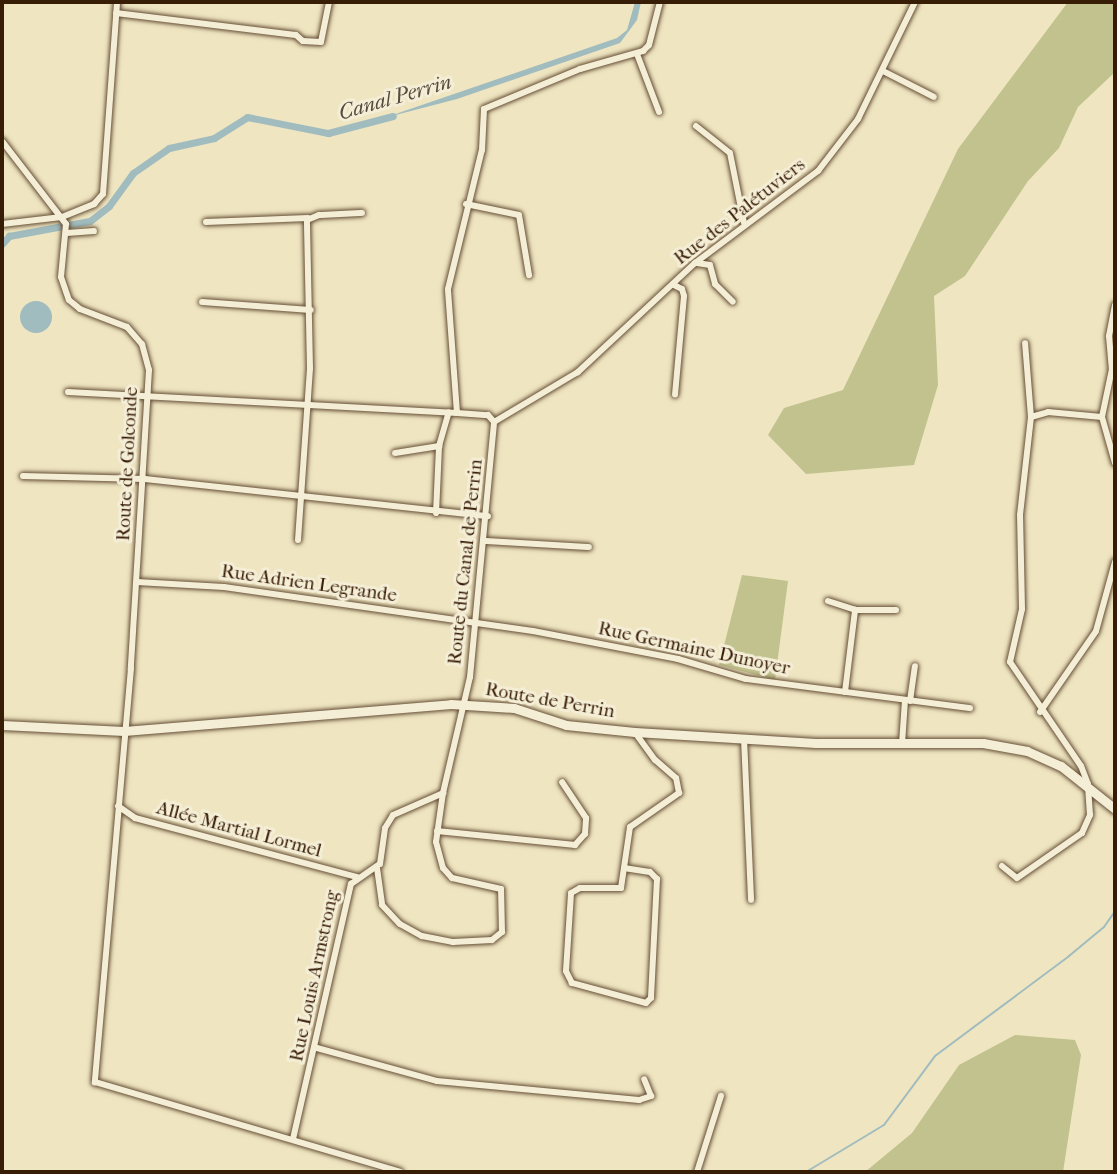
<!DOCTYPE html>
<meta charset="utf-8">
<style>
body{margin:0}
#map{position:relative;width:1117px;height:1174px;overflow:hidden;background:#efe5c1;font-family:"IM FELL French Canon",serif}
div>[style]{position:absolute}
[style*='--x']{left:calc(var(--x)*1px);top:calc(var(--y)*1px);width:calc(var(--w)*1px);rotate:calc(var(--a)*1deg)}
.green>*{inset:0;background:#c1c28d}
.water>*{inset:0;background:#a0bcbf}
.round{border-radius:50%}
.stream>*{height:2px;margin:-1px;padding:0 1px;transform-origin:1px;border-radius:1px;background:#a0bcbf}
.canal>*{height:7px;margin:-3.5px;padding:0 3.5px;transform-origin:3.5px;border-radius:3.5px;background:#a0bcbf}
.roads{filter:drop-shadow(0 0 2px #654e35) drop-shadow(0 0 2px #654e35)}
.street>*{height:6px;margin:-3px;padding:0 3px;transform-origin:3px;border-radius:3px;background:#f5eed7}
.secondary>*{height:9px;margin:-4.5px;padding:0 4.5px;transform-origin:4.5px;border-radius:4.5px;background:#f5eed7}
span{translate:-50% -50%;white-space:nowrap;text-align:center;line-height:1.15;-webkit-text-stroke:6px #f5eed7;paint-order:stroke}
.street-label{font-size:19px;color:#371c06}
.water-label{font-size:21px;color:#564c3e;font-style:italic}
.frame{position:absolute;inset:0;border:4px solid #371c06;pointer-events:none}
</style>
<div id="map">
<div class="green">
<div style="clip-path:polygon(1068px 2px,1115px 2px,1115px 72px,1078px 107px,1059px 148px,1028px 181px,965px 276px,934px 296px,938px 385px,914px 465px,806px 474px,768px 435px,784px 408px,843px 390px,958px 149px)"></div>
<div style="clip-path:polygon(742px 575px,788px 581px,775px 680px,719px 665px)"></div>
<div style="clip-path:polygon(1015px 1035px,1075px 1040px,1081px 1055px,1063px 1172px,865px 1172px,912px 1133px,959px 1065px)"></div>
</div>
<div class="water">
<div style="clip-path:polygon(635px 2px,641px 2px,637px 20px,620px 43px,457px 99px,384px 118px,617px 38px,627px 30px)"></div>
<div class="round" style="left:20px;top:301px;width:32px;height:32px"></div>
</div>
<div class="stream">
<div style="--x:1115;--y:893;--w:16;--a:90"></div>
<div style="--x:806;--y:1172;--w:91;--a:-31.1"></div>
<div style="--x:884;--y:1125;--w:86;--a:-53.5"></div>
<div style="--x:935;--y:1056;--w:167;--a:-36.7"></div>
<div style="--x:1069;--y:956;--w:45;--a:-39.6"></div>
<div style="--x:1104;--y:927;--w:19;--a:-55"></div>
</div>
<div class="canal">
<div style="--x:2;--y:244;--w:11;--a:-49"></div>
<div style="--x:9;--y:236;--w:82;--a:-10.5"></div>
<div style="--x:90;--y:221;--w:24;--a:-38"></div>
<div style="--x:109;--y:206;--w:41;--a:-54"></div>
<div style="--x:133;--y:173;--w:44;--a:-34.8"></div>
<div style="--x:169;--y:148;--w:46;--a:-12.5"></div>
<div style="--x:214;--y:138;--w:39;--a:-32"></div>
<div style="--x:247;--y:117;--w:83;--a:11.2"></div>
<div style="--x:328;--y:133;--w:67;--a:-14.7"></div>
</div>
<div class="roads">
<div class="street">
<div style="--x:116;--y:13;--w:181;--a:7"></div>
<div style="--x:296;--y:35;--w:9;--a:41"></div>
<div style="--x:303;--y:41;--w:18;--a:3"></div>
<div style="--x:321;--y:42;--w:41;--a:-78.7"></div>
<div style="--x:637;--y:54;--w:62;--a:69.2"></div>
<div style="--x:883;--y:71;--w:57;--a:27"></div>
<div style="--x:696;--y:126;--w:43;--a:38.5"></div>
<div style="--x:730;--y:153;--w:71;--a:78.7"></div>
<div style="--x:2;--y:141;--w:105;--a:52.4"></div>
<div style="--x:66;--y:224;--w:53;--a:95.4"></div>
<div style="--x:61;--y:277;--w:24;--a:71"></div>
<div style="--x:69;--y:300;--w:14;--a:39"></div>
<div style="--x:80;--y:309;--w:50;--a:21"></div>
<div style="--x:127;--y:327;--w:23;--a:49"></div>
<div style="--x:142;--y:344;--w:27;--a:75"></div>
<div style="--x:149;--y:370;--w:299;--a:93.5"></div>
<div style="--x:131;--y:668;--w:416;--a:95"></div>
<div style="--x:95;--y:1082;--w:318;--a:16.4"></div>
<div style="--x:466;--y:204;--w:54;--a:11.7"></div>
<div style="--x:519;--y:215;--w:61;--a:80.5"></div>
<div style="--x:206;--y:222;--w:102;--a:-2.2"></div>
<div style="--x:2;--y:224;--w:60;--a:-6.7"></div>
<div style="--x:62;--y:217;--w:35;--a:-22"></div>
<div style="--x:94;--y:204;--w:13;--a:-48"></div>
<div style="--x:103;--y:194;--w:193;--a:-85.8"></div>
<div style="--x:67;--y:233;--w:27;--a:-4"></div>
<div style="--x:697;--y:263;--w:13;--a:9"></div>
<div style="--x:710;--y:265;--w:20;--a:75"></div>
<div style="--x:715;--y:284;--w:25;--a:45"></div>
<div style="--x:674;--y:285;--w:9;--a:27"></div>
<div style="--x:682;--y:289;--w:7;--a:74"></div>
<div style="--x:684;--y:296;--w:99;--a:95.2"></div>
<div style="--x:202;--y:302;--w:109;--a:4.2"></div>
<div style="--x:1115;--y:305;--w:32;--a:101"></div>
<div style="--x:1109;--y:336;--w:33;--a:85"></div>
<div style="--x:1112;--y:369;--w:49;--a:101.8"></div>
<div style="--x:1102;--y:417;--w:48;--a:74.2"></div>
<div style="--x:68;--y:392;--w:390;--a:3.1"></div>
<div style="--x:457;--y:413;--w:31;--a:4"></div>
<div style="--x:488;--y:415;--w:9;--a:49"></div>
<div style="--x:457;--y:413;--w:124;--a:-94.2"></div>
<div style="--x:448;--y:289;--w:143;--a:-76.3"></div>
<div style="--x:482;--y:150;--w:41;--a:-87.2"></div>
<div style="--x:484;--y:109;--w:104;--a:-22.6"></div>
<div style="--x:580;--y:69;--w:66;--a:-15.9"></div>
<div style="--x:643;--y:51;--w:8;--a:-45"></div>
<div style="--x:649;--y:45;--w:44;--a:-75.7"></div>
<div style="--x:1031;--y:417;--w:18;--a:-16"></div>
<div style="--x:1048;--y:412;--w:54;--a:5.3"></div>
<div style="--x:494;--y:422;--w:98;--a:-30.8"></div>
<div style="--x:578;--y:372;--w:160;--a:-43"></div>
<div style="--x:695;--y:263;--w:154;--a:-36.8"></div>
<div style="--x:818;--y:171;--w:66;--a:-52.4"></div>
<div style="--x:858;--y:119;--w:130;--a:-64"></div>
<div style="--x:395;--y:453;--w:45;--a:-9"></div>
<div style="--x:23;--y:476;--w:122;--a:1.4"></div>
<div style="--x:145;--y:479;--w:345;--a:6.2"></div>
<div style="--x:436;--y:513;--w:67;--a:-87.4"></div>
<div style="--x:439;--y:446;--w:35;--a:-74"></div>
<div style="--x:298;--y:540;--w:172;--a:-86"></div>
<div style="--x:310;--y:368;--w:148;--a:-91.2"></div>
<div style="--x:307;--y:220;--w:13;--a:-23"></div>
<div style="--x:319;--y:215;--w:43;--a:-2.7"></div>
<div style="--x:485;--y:541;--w:104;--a:3.3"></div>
<div style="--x:137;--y:582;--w:87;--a:3.3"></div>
<div style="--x:224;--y:587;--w:312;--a:8.1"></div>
<div style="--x:533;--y:631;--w:148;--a:10.9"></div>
<div style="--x:678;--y:659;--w:71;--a:16.4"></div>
<div style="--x:746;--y:679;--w:226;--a:7.4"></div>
<div style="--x:828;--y:601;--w:28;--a:18"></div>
<div style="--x:855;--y:610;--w:41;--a:0"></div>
<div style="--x:845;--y:692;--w:83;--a:-83"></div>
<div style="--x:910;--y:701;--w:35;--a:-82"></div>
<div style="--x:1040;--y:712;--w:98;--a:-55.3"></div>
<div style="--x:1096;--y:631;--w:72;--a:-74.6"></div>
<div style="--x:744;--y:738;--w:162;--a:87.5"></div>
<div style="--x:902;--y:744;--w:44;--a:-86.1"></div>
<div style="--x:118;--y:806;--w:21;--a:35"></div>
<div style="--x:135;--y:818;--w:230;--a:14.9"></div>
<div style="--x:437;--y:831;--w:139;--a:5.8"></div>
<div style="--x:575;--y:845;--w:15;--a:-48"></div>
<div style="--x:585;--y:834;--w:16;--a:-86"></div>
<div style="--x:586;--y:818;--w:43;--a:-123.7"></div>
<div style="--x:1002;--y:866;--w:19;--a:39"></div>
<div style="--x:1017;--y:878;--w:79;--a:-34.7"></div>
<div style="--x:1082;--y:833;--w:20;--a:-66"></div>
<div style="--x:1090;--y:815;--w:31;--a:-94"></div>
<div style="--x:1088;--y:784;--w:19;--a:-111"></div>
<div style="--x:1081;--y:766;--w:126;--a:-124.3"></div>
<div style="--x:1010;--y:662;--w:54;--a:-77.2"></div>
<div style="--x:1022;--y:609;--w:94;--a:-91.2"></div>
<div style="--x:1020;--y:515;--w:99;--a:-83.6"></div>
<div style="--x:1031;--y:417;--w:74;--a:-94.6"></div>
<div style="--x:377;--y:868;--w:37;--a:82"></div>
<div style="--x:382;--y:905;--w:26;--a:47"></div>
<div style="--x:400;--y:924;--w:25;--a:29"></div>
<div style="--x:422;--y:936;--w:32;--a:11"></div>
<div style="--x:453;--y:942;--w:39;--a:-3"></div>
<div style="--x:492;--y:940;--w:13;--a:-39"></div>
<div style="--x:502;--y:932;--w:43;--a:-91.3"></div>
<div style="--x:501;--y:889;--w:50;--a:-167.3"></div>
<div style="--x:452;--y:878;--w:13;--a:-132"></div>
<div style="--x:443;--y:868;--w:27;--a:-105"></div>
<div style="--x:436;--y:842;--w:49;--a:-81.9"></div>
<div style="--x:443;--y:793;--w:119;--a:-76.9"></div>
<div style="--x:470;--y:677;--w:256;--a:-84.6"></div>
<div style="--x:624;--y:868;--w:26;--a:9"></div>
<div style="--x:650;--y:872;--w:10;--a:45"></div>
<div style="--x:657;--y:879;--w:119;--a:92.9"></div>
<div style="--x:651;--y:998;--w:7;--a:135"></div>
<div style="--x:646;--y:1003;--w:77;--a:-164.9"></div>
<div style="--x:572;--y:983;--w:13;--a:-117"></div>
<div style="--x:566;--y:971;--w:78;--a:-86.3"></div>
<div style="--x:571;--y:893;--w:10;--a:-29"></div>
<div style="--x:580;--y:888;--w:41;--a:0"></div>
<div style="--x:621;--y:888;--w:62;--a:-81.6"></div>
<div style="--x:630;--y:827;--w:60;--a:-34.8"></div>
<div style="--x:679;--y:793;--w:15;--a:-101"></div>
<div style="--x:676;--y:778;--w:28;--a:-139"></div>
<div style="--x:655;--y:760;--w:34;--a:-126"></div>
<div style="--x:317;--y:1048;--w:124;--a:15.4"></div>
<div style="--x:437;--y:1081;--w:203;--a:5.4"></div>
<div style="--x:639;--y:1100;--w:13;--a:-18"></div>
<div style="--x:651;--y:1096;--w:18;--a:-112"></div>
<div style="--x:293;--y:1139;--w:262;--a:-77.2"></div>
<div style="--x:351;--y:884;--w:35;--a:-35"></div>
<div style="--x:380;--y:864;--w:36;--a:-82"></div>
<div style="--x:385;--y:828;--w:15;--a:-58"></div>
<div style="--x:393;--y:815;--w:55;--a:-23.7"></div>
<div style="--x:697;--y:1172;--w:80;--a:-72.5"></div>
</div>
<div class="secondary">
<div style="--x:2;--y:725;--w:122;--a:2.8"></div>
<div style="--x:124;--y:731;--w:328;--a:-4.7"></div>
<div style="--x:451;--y:704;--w:63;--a:3.6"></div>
<div style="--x:514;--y:708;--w:55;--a:18.1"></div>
<div style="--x:566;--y:725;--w:69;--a:5.8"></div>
<div style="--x:635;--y:732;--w:181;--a:3.5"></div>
<div style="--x:816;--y:743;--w:167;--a:0"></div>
<div style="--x:983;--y:743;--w:45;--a:10.3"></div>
<div style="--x:1027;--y:751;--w:37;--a:24"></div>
<div style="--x:1061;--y:766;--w:69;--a:38.5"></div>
</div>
</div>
<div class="street-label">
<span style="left:740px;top:212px;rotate:-38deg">Rue des Palétuviers</span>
<span style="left:128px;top:464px;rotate:-87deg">Route de Golconde</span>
<span style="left:466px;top:562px;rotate:-84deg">Route du Canal de Perrin</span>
<span style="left:309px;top:584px;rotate:8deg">Rue Adrien Legrande</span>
<span style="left:694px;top:649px;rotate:12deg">Rue Germaine Dunoyer</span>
<span style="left:550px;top:701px;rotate:10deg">Route de Perrin</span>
<span style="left:239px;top:830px;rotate:15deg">Allée Martial Lormel</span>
<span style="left:315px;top:976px;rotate:-78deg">Rue Louis Armstrong</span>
</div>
<div class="water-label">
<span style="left:395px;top:97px;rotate:-16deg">Canal Perrin</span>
</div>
<div class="frame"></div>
</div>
